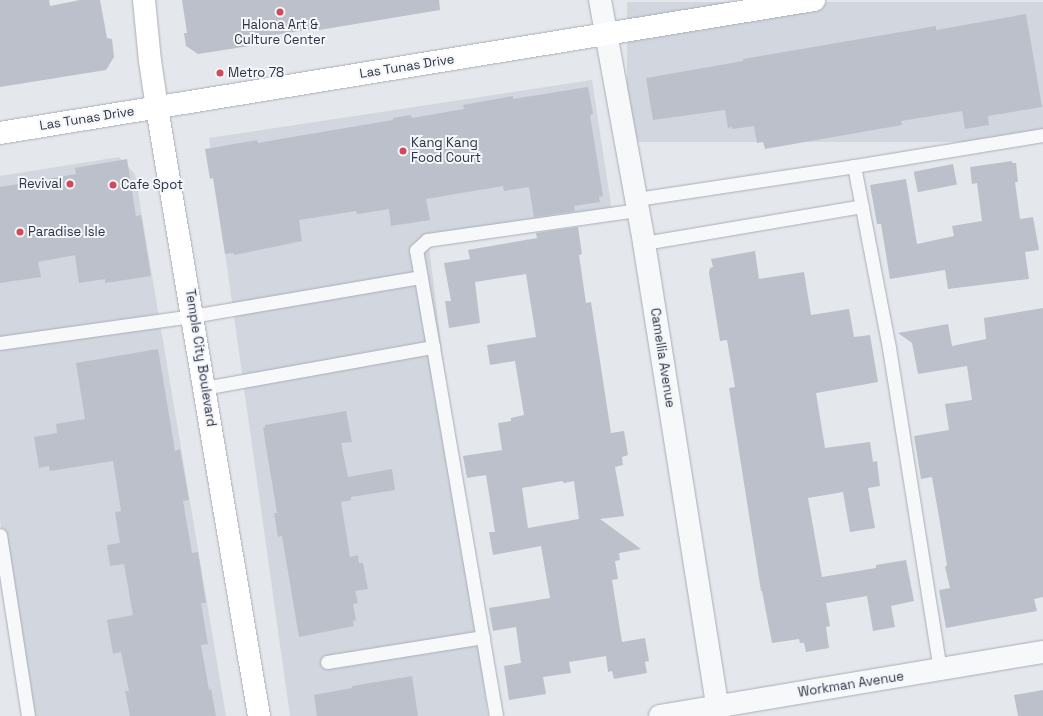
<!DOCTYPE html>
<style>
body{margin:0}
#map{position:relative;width:1043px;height:716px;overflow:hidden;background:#e4e7ec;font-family:"Space Grotesk",sans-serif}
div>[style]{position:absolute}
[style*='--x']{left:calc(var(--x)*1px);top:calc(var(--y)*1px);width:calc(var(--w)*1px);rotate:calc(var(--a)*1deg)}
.built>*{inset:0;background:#d2d6de;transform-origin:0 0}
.building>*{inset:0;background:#bbc0ca;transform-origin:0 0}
.roads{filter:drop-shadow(0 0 1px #a9aeb7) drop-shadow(0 0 1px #a9aeb7)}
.service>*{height:13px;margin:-6.5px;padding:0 6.5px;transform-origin:6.5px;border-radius:6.5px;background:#f7f8fa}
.minor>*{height:22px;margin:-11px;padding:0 11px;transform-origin:11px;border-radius:11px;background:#f7f8fa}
.secondary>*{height:22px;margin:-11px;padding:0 11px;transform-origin:11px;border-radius:11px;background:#fff}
.primary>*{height:22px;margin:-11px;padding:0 11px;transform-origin:11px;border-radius:11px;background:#fff}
.dots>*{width:11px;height:11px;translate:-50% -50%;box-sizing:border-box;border:2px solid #f4f6f9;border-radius:50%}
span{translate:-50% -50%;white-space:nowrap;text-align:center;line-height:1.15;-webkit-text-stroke:4px #f4f6f9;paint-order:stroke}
.poi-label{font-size:13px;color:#2b3445}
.left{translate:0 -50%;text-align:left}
.right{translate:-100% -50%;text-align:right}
.street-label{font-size:13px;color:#2b3445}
</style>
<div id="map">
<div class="built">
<div style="left:1043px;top:2px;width:140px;height:416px;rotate:90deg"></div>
<div style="clip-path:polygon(592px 80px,613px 218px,429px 247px,488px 716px,290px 716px,209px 138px)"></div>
<div style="clip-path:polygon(119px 157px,135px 174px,226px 716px,32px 716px,0 520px,0 176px)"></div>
</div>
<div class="building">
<div style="clip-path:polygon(0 0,49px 0,50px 6px,80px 0,100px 0,107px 38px,112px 39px,114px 57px,106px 70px,0 87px)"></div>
<div style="clip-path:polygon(182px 0,439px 0,440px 10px,319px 30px,319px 28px,268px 36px,269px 43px,198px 54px,186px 46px,184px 33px,187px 33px)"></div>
<div style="clip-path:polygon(1026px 14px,1042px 107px,988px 116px,989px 125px,965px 129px,962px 111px,901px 121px,902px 125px,765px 149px,763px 142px,757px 143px,754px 126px,732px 129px,732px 127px,728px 128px,725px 110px,653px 120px,646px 78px,743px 61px,743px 59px,936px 26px,936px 30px)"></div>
<div style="clip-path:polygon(588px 87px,593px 114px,590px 115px,603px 196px,599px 197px,600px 202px,574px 206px,575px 211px,534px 217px,529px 187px,504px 191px,503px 186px,426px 199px,430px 220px,391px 226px,389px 209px,357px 214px,356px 211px,299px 220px,302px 241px,234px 255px,234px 253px,225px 254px,213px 178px,210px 179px,205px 149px,257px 140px,258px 143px,286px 138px,393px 120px,393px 118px,411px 115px,412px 118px,464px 109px,463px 105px,513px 96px,513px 99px)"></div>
<div style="clip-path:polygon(127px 159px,136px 216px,141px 215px,151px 276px,105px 283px,105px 279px,79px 283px,75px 255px,38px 262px,41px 277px,0 283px,0 187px,76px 174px,75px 168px)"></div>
<div style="clip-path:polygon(1012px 161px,1012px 163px,1016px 163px,1018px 182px,1015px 182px,1020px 219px,1033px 217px,1039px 250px,1025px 252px,1029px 279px,948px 289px,945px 270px,890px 279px,881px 224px,877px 224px,870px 185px,906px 179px,917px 244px,954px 236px,952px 226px,982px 221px,977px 183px,972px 184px,970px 167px)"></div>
<div style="left:953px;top:164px;width:21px;height:40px;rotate:79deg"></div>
<div style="clip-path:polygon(evenodd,578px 227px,582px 254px,579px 255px,586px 303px,591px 302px,611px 433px,624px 431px,628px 455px,622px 457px,623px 465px,615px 467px,624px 516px,600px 519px,641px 549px,619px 553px,620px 560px,615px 561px,618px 579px,612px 580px,622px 642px,645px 638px,649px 661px,645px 662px,647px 673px,614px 679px,612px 671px,608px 672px,606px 656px,569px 662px,571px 673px,543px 677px,546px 694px,509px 700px,504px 666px,521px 663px,516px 627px,493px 631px,489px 608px,550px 598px,541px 546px,493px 555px,489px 532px,495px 532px,486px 475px,467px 478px,463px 456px,502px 450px,498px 423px,511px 421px,511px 418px,524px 415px,515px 361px,490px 365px,487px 345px,536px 337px,526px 274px,475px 282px,480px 323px,449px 328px,445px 301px,451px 301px,444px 263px,470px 259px,468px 250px,537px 238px,536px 233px,578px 227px,562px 481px,564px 483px,574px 481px,579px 519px,528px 528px,522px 488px,562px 481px)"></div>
<div style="clip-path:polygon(755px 251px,759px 279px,804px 272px,811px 315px,849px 309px,854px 337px,870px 335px,878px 382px,816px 393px,825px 448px,870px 442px,873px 462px,877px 461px,880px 486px,868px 488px,875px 528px,850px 532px,843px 492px,808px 498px,822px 577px,876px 568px,876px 565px,906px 560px,914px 601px,891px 606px,895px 627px,873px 631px,867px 596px,826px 603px,830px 626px,826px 627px,829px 648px,806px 652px,804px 643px,800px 643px,799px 639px,772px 643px,762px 591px,761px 591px,729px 388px,735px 387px,727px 340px,720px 341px,709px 273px,710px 268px,713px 267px,711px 259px)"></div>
<div style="clip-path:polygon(1043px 308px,1043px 597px,1034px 599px,1037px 611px,946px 628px,939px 590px,950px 588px,945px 567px,947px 565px,940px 523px,932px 477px,921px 479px,914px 436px,949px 430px,945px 404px,972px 400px,967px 366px,918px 374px,912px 343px,898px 333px,948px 324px,952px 346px,986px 339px,984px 318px)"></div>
<div style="clip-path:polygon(158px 349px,175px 451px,180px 449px,189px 500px,183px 501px,192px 553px,198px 552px,206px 603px,201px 603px,208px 644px,201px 645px,209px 690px,211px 689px,216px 716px,130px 716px,125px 691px,129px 691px,121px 652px,113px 654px,107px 620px,133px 615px,124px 564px,110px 566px,107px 545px,120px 543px,115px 512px,121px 511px,113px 461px,50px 471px,49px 466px,39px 468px,34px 437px,57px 433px,56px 424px,85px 419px,76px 363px)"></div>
<div style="clip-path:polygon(346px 411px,352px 442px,341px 443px,348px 477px,392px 469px,395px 490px,351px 497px,351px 500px,341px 502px,350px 557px,358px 555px,359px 563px,363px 563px,368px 589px,355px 591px,358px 603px,353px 604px,356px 620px,353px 621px,354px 626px,299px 637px,282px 536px,278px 537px,274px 513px,277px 513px,263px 428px,265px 427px,265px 425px)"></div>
<div style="clip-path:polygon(412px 676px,418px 716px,317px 716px,314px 695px,352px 688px,352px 686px)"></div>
<div style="clip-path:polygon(1043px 690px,1043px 716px,1018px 716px,1014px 695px)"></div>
</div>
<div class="roads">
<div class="service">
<div style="--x:854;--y:166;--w:185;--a:79.1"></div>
<div style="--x:889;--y:348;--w:326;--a:81"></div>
<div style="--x:637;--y:199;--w:219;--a:-8.6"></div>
<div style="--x:854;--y:166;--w:192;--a:-9.3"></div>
<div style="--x:644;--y:243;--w:221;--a:-9.6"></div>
<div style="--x:0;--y:343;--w:194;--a:-8"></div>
<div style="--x:192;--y:316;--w:232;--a:-9.7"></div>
<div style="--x:433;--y:347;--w:374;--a:80.3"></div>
<div style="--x:204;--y:388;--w:233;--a:-10.2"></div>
<div style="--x:433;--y:347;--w:98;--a:-99.9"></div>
<div style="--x:416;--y:250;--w:15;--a:-42"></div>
<div style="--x:427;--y:240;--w:214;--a:-8.1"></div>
<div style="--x:0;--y:535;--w:183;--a:81.2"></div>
<div style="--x:327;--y:662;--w:158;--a:-9.1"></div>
</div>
<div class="minor">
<div style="--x:600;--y:0;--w:247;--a:79.7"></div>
<div style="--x:644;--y:243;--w:479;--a:81"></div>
<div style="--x:660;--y:716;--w:388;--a:-9.5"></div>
</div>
<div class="secondary">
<div style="--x:144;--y:0;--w:61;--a:84.4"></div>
<div style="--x:150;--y:61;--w:48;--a:81.5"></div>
<div style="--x:157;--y:108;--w:616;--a:80.48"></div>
</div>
<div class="primary">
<div style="--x:0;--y:133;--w:825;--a:-9.28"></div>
</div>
</div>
<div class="dots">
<div style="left:280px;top:12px;background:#d1495b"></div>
<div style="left:220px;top:73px;background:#d1495b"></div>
<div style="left:403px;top:151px;background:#d1495b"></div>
<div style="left:70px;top:184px;background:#d1495b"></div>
<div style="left:113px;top:185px;background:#d1495b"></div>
<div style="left:20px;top:232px;background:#d1495b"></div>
</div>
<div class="poi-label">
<span style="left:280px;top:33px">Halona Art &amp;<br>Culture Center</span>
<span class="left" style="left:228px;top:73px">Metro 78</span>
<span class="left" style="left:411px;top:151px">Kang Kang<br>Food Court</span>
<span class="right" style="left:62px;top:184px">Revival</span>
<span class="left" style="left:121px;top:185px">Cafe Spot</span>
<span class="left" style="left:28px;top:232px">Paradise Isle</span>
</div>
<div class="street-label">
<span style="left:407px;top:67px;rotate:-9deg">Las Tunas Drive</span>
<span style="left:87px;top:119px;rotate:-9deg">Las Tunas Drive</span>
<span style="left:200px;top:358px;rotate:81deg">Temple City Boulevard</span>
<span style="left:662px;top:358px;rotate:81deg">Camellia Avenue</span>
<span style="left:851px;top:685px;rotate:-9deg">Workman Avenue</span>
</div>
</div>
